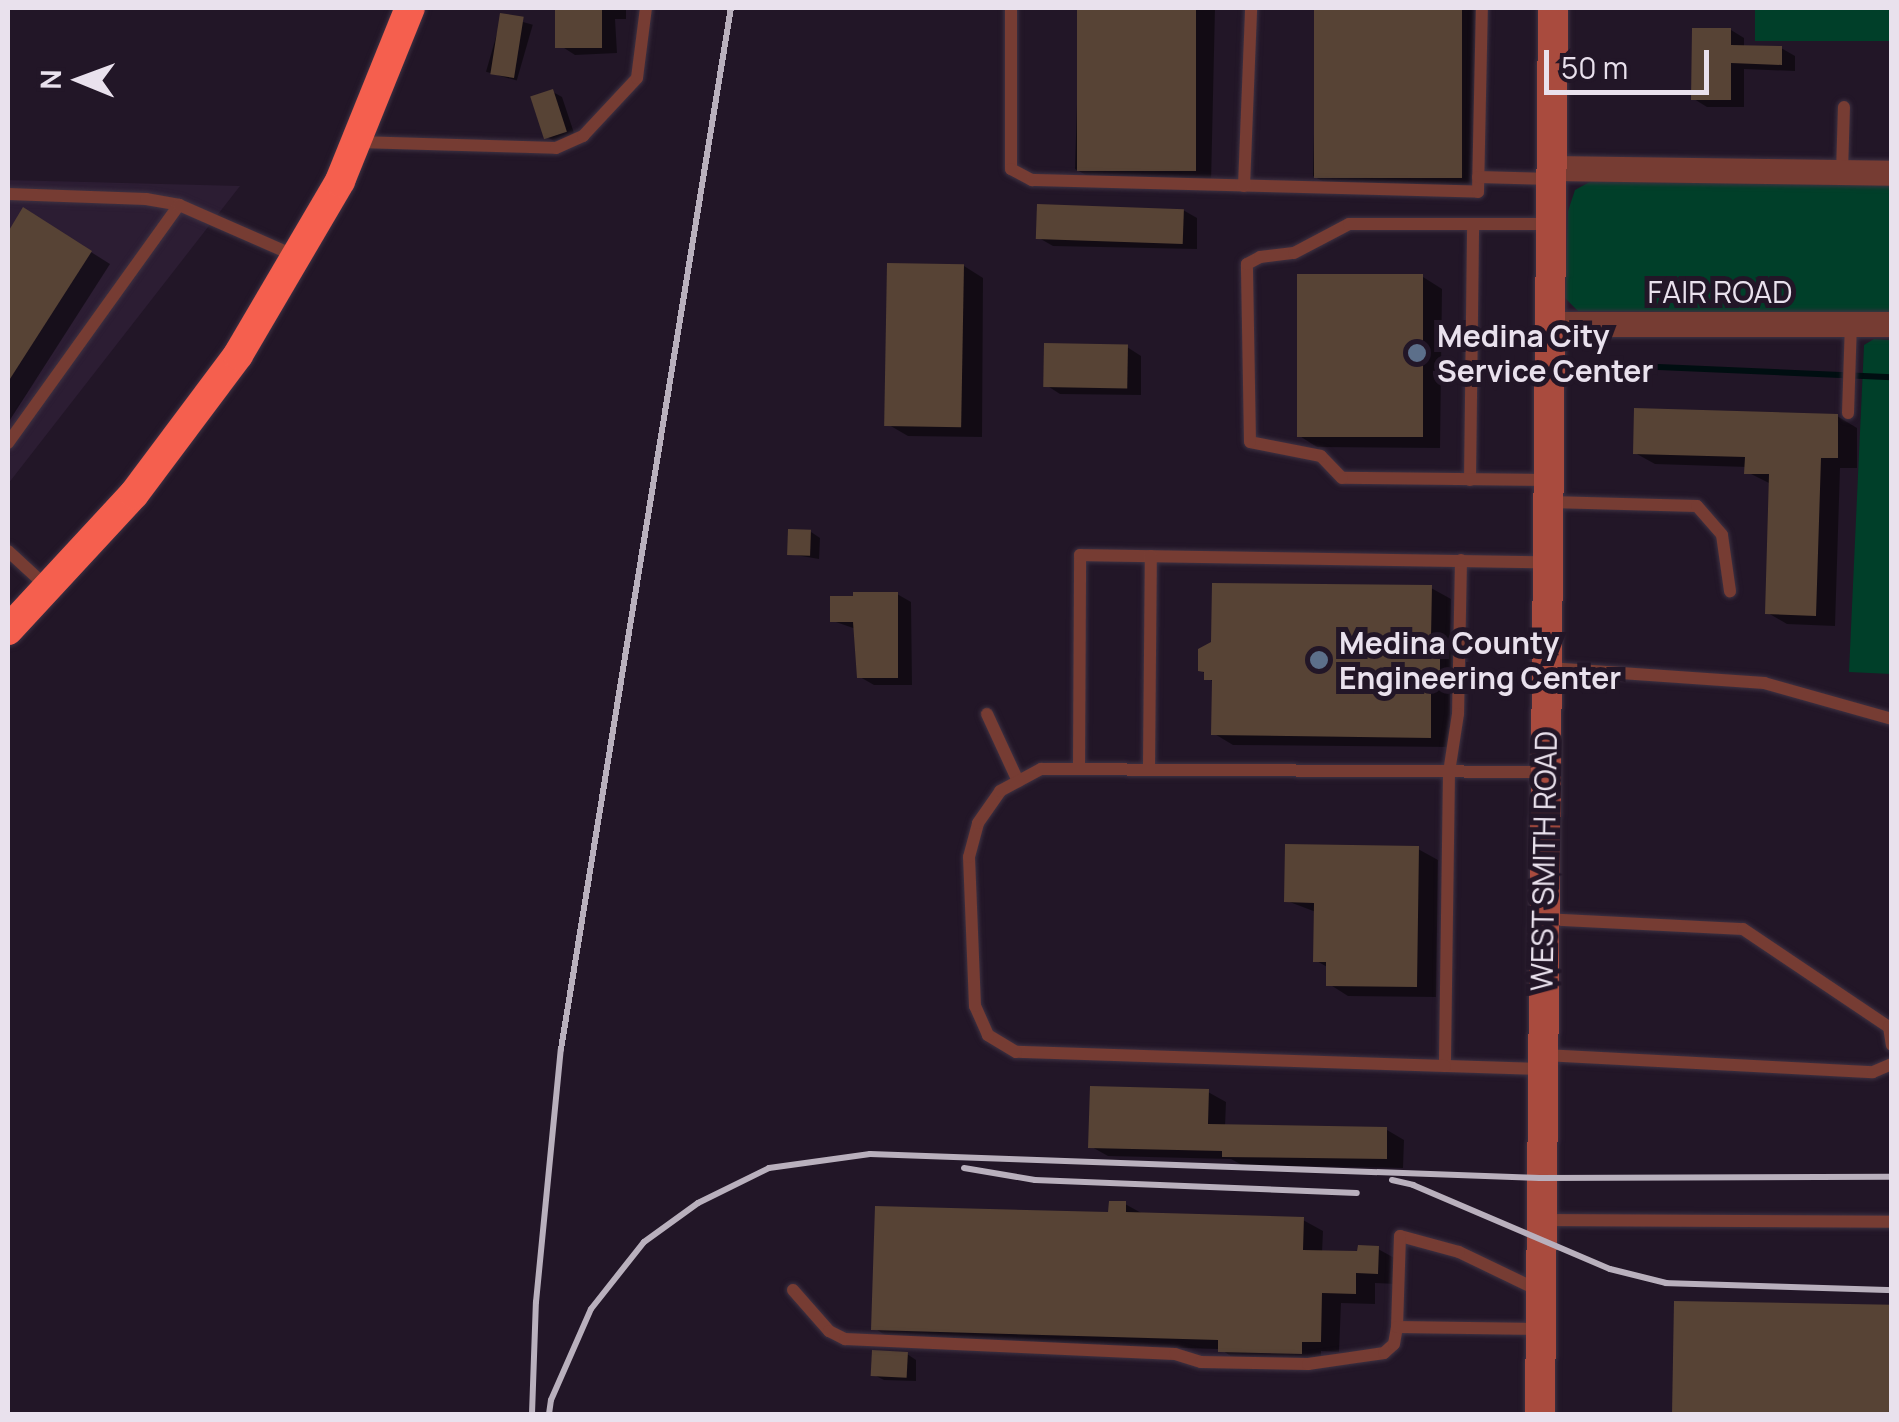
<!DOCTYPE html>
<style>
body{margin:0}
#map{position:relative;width:1899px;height:1422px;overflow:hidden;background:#221627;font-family:Manrope,sans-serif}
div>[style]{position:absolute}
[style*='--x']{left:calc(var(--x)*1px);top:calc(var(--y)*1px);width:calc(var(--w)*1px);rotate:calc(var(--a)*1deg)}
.built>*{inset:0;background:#2c1d33}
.green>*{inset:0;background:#003f29;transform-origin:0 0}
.shadow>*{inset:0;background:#0007;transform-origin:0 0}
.stream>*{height:6px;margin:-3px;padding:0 3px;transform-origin:3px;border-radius:3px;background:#000e11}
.building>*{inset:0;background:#574335;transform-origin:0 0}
.roads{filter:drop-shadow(0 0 2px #3e3243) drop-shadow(0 0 2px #3e3243)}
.lane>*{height:12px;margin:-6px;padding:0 6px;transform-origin:6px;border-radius:6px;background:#763c33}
.street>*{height:25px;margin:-12.5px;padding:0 12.5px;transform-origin:12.5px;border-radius:12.5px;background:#763c33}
.secondary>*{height:30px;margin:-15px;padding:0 15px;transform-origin:15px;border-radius:15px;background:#a94b3e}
.highway>*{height:30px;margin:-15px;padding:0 15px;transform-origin:15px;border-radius:15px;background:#f55f4e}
.rail>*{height:6px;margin:-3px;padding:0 3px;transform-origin:3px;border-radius:3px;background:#b9b0bd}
.dots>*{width:28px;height:28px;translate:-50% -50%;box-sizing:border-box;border:5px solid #221627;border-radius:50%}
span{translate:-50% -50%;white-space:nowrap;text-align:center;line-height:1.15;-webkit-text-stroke:10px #221627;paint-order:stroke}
.street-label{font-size:30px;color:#e9e1ed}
.poi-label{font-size:30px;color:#e9e1ed;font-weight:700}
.left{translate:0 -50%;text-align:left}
.frame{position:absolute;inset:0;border:10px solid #e9e1ed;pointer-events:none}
.north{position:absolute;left:30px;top:30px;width:100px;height:100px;-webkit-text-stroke:8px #221627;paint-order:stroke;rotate:271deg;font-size:28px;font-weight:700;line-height:40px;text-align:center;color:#e9e1ed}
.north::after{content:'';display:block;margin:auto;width:35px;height:45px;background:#e9e1ed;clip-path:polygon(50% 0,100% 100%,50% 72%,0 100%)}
.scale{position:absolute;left:1544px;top:50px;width:165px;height:45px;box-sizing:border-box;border:5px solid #e9e1ed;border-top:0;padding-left:12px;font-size:30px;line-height:35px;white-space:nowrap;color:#e9e1ed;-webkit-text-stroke:8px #221627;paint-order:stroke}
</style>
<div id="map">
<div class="built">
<div style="clip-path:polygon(8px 180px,240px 186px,8px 484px)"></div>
</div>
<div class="green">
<div style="left:1755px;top:8px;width:136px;height:33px"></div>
<div style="clip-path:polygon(1595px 179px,1891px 185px,1891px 313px,1578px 311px,1565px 298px,1568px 211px,1575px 190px)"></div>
<div style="clip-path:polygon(1874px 339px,1891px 340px,1891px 674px,1849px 672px,1864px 345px)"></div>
</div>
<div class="shadow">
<div style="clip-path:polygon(558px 8px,626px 8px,626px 19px,615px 19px,617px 53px,575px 55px,561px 46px)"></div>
<div style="clip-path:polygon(1080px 8px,1215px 8px,1211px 184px,1095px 180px,1075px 169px)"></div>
<div style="clip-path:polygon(1317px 8px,1481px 8px,1477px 191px,1333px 187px,1313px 176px)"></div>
<div style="left:502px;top:16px;width:32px;height:58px;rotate:16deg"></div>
<div style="clip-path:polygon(1731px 30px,1744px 38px,1744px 47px,1781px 48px,1795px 56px,1795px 71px,1744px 69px,1744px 107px,1707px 107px,1694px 99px)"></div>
<div style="clip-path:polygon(553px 92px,562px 97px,575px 136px,554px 141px,545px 136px)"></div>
<div style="clip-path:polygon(24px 210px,110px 264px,8px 423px,8px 236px)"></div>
<div style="clip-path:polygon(1183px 210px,1197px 218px,1197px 249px,1053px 246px,1039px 238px)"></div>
<div style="clip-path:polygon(964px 266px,983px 278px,982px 437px,908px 436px,889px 425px)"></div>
<div style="clip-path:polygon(1423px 277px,1442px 289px,1440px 448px,1317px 447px,1298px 435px)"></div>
<div style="clip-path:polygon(1127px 347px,1141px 356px,1141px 395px,1060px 394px,1046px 385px)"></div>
<div style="clip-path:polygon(1837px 416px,1857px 428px,1857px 468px,1840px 468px,1835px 626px,1787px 624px,1768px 613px,1771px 484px,1747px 472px,1747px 467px,1655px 464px,1635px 453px)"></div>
<div style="clip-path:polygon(811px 532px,820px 538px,819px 559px,790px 554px)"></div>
<div style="clip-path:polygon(1431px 588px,1451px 599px,1450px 647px,1459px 652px,1459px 689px,1450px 689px,1450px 747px,1233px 745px,1213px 733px,1214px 683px,1201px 670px)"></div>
<div style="clip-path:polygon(897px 594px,911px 602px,912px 685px,874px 685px,860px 677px,856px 629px,833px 621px)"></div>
<div style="clip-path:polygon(1418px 849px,1438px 860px,1436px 997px,1348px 996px,1329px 984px,1329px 968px,1315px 960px,1316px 912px,1287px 901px)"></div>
<div style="clip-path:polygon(1208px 1092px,1226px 1102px,1225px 1127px,1387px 1130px,1404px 1140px,1403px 1168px,1242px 1165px,1231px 1159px,1108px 1156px,1090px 1146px)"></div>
<div style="clip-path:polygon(1125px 1204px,1145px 1215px,1303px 1220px,1323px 1231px,1322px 1253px,1360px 1254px,1378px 1249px,1398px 1260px,1397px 1284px,1375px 1283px,1375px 1304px,1341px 1303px,1339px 1352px,1321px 1351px,1321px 1364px,1240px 1362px,1220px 1349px,893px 1340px,874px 1328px,1110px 1215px)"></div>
<div style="left:1676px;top:1304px;width:216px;height:110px;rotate:1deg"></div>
<div style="clip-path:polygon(907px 1354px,916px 1360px,916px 1381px,884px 1380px,874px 1375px)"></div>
</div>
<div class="stream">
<div style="--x:1589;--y:364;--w:303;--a:2.5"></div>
</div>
<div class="building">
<div style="left:555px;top:8px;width:47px;height:40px"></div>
<div style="left:1077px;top:8px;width:119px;height:163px"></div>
<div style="left:1314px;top:8px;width:148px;height:170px"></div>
<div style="left:500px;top:13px;width:24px;height:62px;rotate:9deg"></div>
<div style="clip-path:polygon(1692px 28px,1731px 28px,1731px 45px,1782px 46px,1782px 65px,1731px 63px,1731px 100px,1691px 100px)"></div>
<div style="left:553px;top:89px;width:45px;height:24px;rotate:72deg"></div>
<div style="left:1037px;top:204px;width:147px;height:35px;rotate:2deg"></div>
<div style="clip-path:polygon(23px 207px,92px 251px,8px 382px,8px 232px)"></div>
<div style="left:887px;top:263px;width:77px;height:163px;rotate:1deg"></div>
<div style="left:1297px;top:274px;width:126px;height:163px"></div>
<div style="left:1044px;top:343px;width:84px;height:44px;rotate:1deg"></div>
<div style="clip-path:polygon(1634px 408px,1838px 414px,1838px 458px,1821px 458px,1816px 616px,1765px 614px,1769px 474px,1744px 474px,1745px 457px,1633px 454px)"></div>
<div style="left:788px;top:529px;width:23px;height:26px;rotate:2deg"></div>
<div style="clip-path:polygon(1212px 583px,1432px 585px,1431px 638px,1440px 638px,1440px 680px,1431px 679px,1431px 738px,1211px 735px,1212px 680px,1204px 680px,1204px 672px,1198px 671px,1198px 649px,1211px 642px)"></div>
<div style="clip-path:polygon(853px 592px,898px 592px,898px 678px,857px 678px,853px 622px,830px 622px,830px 596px,853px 596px)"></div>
<div style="clip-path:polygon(1285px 844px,1419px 846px,1417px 987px,1326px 986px,1326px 962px,1313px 962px,1314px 903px,1284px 902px)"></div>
<div style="clip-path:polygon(1090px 1086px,1209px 1089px,1208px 1124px,1387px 1127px,1387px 1159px,1222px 1157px,1222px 1151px,1088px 1148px)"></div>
<div style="clip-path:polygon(1109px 1201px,1126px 1201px,1126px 1212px,1304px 1217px,1303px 1250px,1357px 1251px,1358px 1245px,1379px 1246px,1378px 1274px,1356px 1273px,1356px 1294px,1322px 1293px,1321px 1342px,1302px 1342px,1302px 1354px,1218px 1352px,1218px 1340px,871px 1330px,875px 1206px,1108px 1212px)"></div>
<div style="left:1674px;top:1301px;width:218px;height:113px;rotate:1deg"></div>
<div style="left:872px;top:1350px;width:36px;height:26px;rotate:3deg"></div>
</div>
<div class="roads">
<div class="lane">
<div style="--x:1011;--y:8;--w:161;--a:90"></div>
<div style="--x:1011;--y:169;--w:24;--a:28"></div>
<div style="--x:1032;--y:180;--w:446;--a:1.5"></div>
<div style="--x:1478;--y:192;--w:184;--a:-88.8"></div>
<div style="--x:358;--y:142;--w:198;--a:1.7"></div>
<div style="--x:556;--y:148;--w:30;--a:-24"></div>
<div style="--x:583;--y:136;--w:79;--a:-47"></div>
<div style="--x:637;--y:78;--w:71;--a:-82.7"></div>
<div style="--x:1842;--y:173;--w:66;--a:-88.3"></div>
<div style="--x:1478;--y:177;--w:73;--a:1.6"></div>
<div style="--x:1244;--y:186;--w:178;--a:-87.7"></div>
<div style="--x:8;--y:194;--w:138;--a:2.1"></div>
<div style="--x:146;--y:199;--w:34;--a:10"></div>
<div style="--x:1848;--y:413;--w:89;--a:-88.1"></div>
<div style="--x:8;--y:443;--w:293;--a:-54.3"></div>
<div style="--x:179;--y:205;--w:128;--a:23.6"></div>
<div style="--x:1470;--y:480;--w:256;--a:-89.3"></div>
<div style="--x:1548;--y:480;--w:206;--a:-179.4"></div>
<div style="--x:1342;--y:478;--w:30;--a:-134"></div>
<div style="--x:1321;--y:456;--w:72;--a:-168.8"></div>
<div style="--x:1250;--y:442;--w:178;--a:-91"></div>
<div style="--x:1247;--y:264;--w:15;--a:-28"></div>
<div style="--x:1260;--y:257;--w:34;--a:-7"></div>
<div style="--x:1294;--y:253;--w:62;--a:-27.8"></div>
<div style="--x:1349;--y:224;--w:202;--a:0"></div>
<div style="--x:1550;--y:502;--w:147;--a:1.6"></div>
<div style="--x:1697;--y:506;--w:38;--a:49"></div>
<div style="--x:1722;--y:535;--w:57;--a:81.9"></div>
<div style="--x:8;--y:551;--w:53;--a:42.7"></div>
<div style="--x:1461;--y:560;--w:154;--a:91.1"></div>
<div style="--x:1458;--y:714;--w:59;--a:98.8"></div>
<div style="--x:1449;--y:772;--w:294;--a:90.8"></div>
<div style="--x:1445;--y:1066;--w:97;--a:1.8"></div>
<div style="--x:1549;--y:668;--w:216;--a:4"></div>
<div style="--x:1764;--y:683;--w:133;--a:15.7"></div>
<div style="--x:987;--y:714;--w:74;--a:65.2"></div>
<div style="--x:1079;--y:768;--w:213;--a:-89.7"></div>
<div style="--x:1080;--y:555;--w:467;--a:0.9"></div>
<div style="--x:1149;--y:768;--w:212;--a:-89.5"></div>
<div style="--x:1544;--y:919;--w:199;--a:2.9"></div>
<div style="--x:1743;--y:929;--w:176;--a:33.9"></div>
<div style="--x:1889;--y:1027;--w:18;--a:81"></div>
<div style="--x:1544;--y:1055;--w:329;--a:3"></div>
<div style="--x:1873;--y:1072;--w:21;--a:-23"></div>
<div style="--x:1445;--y:1066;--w:429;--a:-178.1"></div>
<div style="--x:1016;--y:1052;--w:33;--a:-149"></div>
<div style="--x:988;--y:1035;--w:32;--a:-114"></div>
<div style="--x:975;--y:1006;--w:149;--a:-92.3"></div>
<div style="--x:969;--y:857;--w:35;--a:-75"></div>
<div style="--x:978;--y:823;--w:39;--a:-55"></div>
<div style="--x:1000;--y:791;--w:47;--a:-28.2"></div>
<div style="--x:1041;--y:769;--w:504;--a:0.34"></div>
<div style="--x:1544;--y:1220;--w:348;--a:0.3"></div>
<div style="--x:793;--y:1290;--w:55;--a:48.7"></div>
<div style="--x:829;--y:1331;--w:18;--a:27"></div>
<div style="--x:845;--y:1339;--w:330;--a:2.6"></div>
<div style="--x:1175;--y:1354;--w:27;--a:17"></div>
<div style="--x:1201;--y:1362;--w:107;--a:1.1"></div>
<div style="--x:1308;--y:1364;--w:77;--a:-8.2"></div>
<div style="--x:1384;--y:1353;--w:13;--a:-42"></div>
<div style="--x:1394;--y:1344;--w:17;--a:-80"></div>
<div style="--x:1538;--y:1290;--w:88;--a:-154.3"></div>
<div style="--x:1459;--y:1252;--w:61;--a:-164.8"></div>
<div style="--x:1400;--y:1236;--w:91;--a:91.9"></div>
<div style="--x:1397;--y:1327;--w:143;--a:0.8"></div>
</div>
<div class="street">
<div style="--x:1551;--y:168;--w:341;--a:0.8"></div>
<div style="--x:1549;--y:324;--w:343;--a:0"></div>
</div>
<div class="secondary">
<div style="--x:1540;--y:1414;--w:1406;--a:-89.47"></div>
</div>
<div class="highway">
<div style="--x:8;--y:630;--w:185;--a:-47.2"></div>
<div style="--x:134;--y:494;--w:174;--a:-53.2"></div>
<div style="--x:238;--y:355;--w:202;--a:-59.6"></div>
<div style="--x:340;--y:181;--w:187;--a:-68"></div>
</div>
</div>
<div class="rail">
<div style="--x:964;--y:1168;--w:72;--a:9.6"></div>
<div style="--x:1035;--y:1180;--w:322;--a:2.3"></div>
<div style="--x:1392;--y:1180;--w:22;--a:13"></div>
<div style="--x:1413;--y:1185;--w:214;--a:23.1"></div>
<div style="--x:1610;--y:1269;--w:58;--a:14"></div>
<div style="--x:1666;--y:1283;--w:226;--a:1.8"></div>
<div style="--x:532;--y:1414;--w:112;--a:-88"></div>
<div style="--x:536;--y:1302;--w:254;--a:-84.4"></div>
<div style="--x:561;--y:1049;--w:1055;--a:-80.73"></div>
<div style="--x:549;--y:1414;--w:14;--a:-82"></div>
<div style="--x:551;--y:1400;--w:99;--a:-66.3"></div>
<div style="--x:591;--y:1309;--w:85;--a:-51.7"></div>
<div style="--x:644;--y:1242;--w:67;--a:-35.8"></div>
<div style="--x:698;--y:1203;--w:79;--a:-26.2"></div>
<div style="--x:769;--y:1168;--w:102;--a:-7.9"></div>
<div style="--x:870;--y:1154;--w:670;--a:2.05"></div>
<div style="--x:1540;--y:1178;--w:352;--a:-0.2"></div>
</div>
<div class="dots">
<div style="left:1417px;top:353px;background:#5c6f8a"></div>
<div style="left:1319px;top:660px;background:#5c6f8a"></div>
</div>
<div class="street-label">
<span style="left:1720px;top:292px">FAIR ROAD</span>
<span style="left:1544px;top:861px;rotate:-89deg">WEST SMITH ROAD</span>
</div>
<div class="poi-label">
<span class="left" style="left:1437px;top:353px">Medina City<br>Service Center</span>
<span class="left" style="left:1339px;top:660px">Medina County<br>Engineering Center</span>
</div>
<div class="frame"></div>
<div class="north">N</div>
<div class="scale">50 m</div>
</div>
